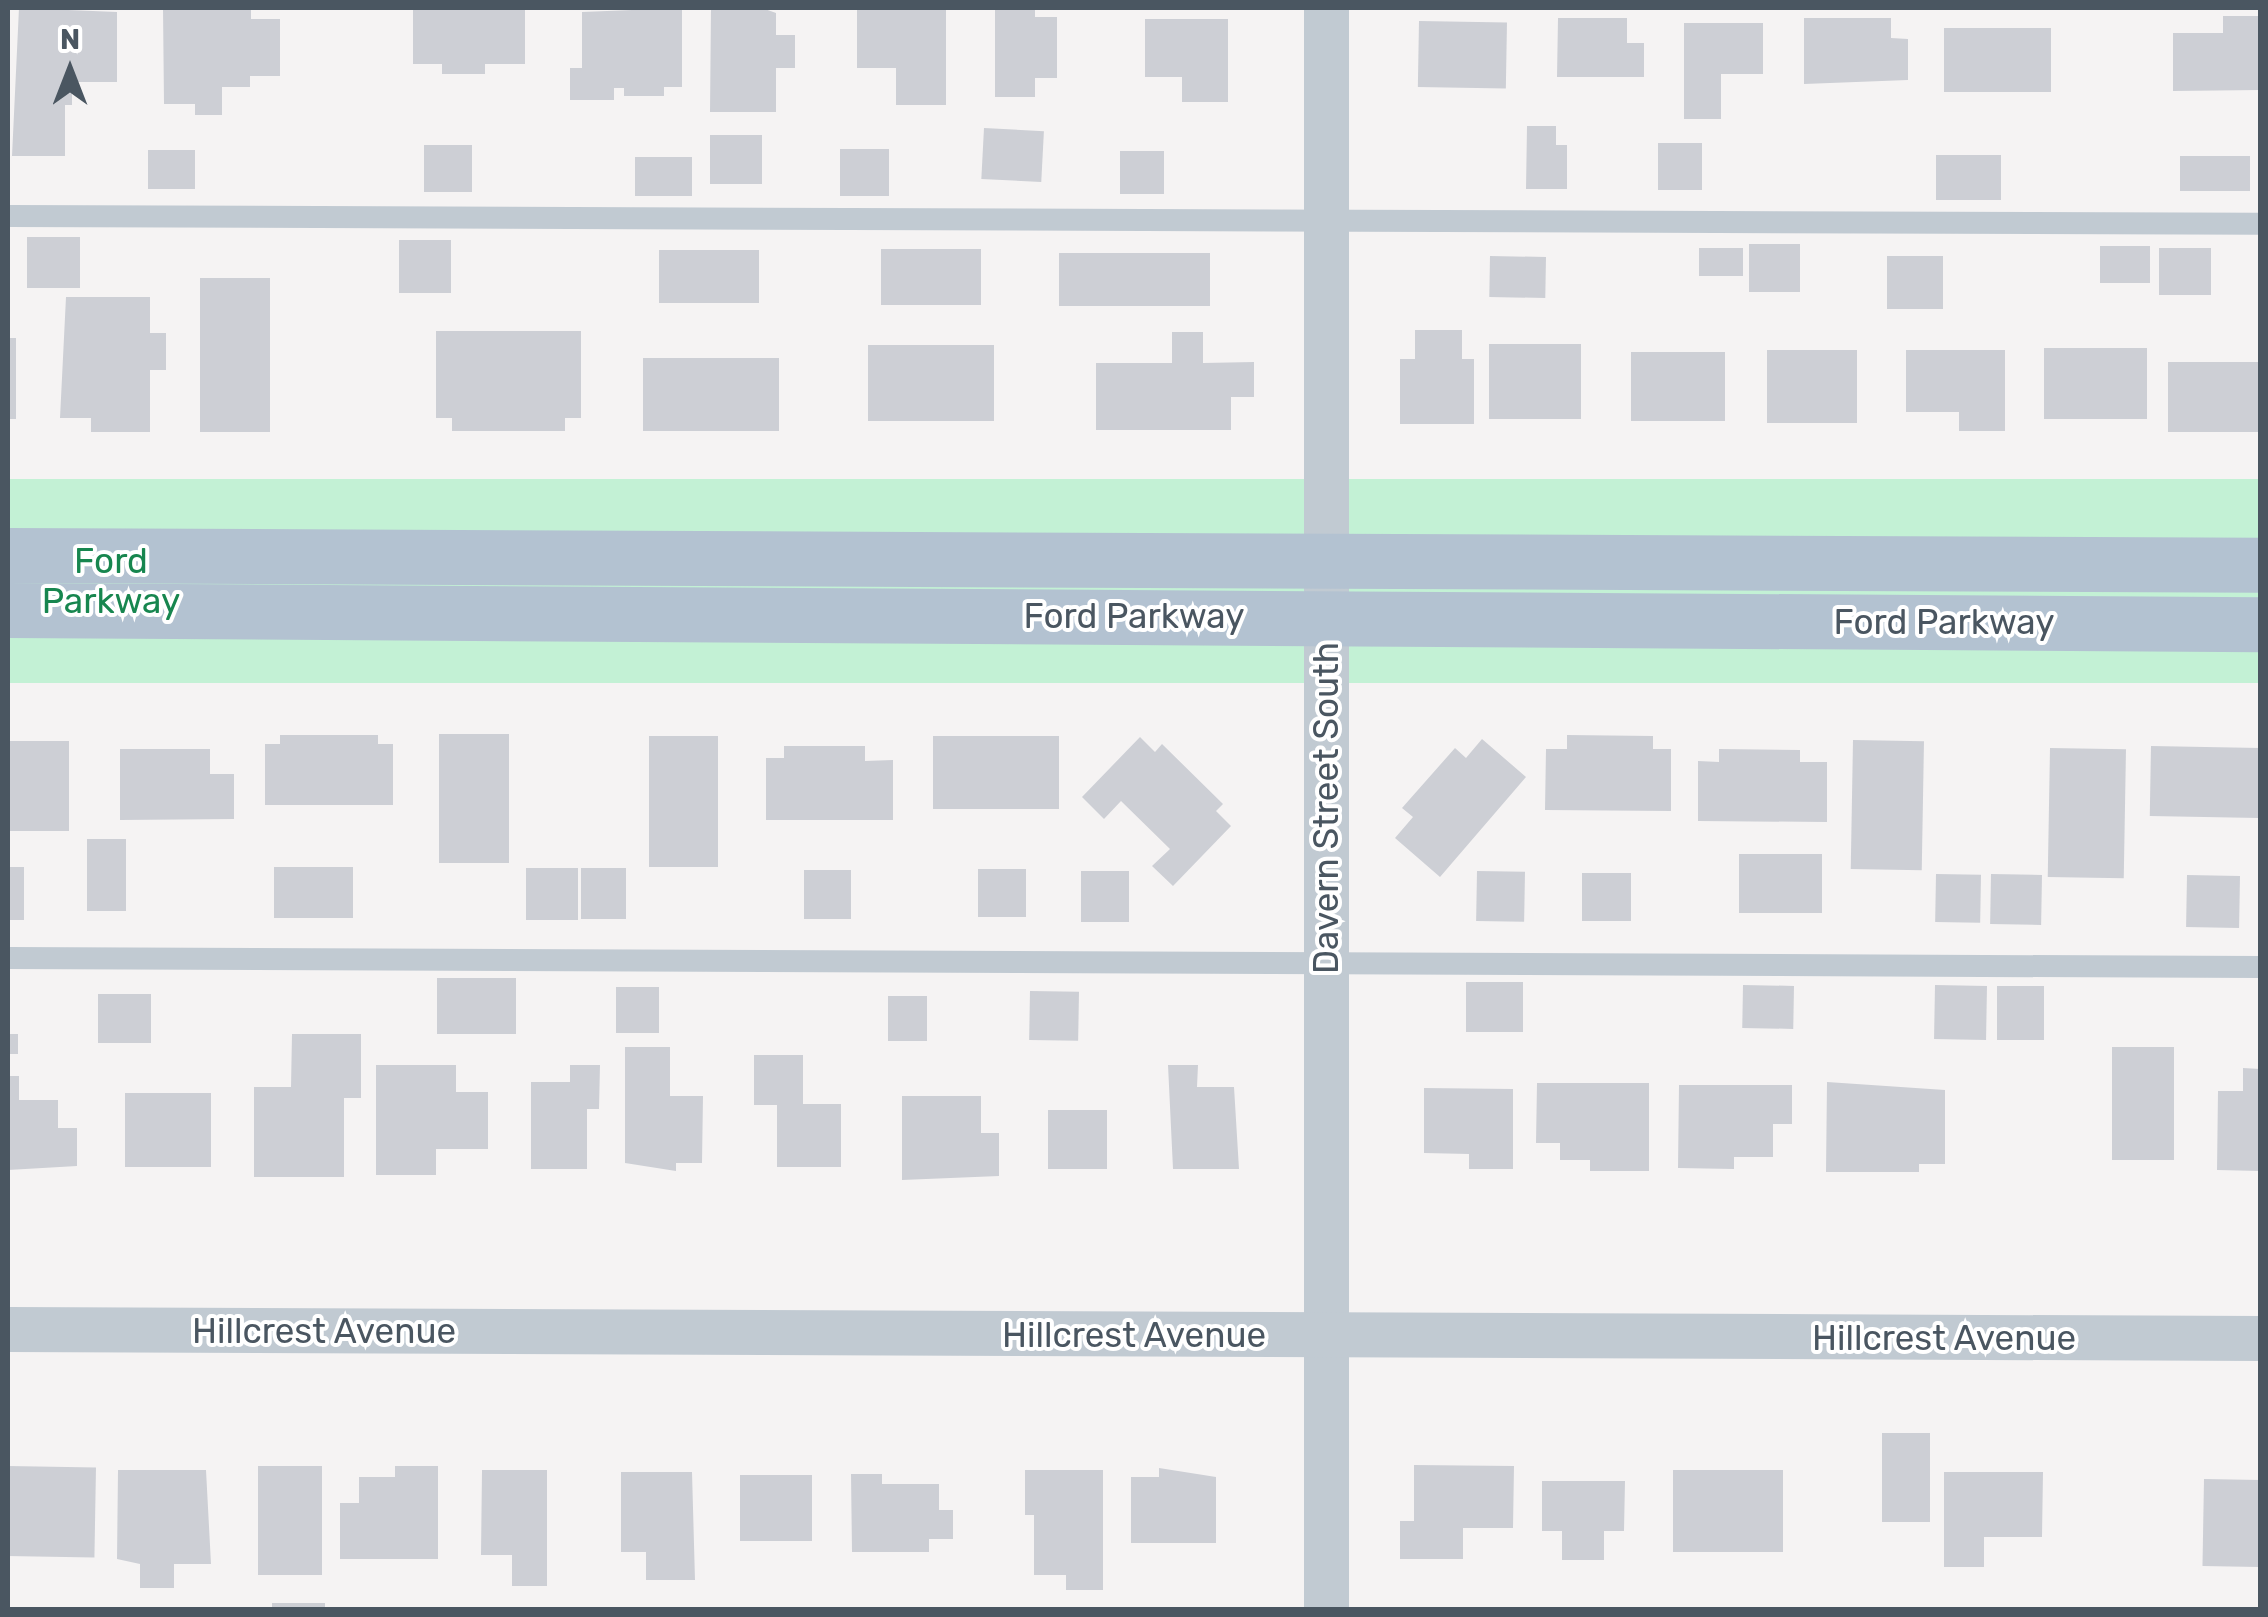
<!DOCTYPE html>
<style>
body{margin:0}
#map{position:relative;width:2268px;height:1617px;overflow:hidden;background:#f5f3f3;font-family:Rubik,sans-serif}
div>[style]{position:absolute}
[style*='--x']{left:calc(var(--x)*1px);top:calc(var(--y)*1px);width:calc(var(--w)*1px);rotate:calc(var(--a)*1deg)}
.green>*{inset:0;background:#c3f1d5;transform-origin:0 0}
.building>*{inset:0;background:#cdcfd5;transform-origin:0 0}
.lane>*{height:22px;margin:-11px;padding:0 11px;transform-origin:11px;border-radius:11px;background:#c1cad2}
.street>*{height:45px;margin:-22.5px;padding:0 22.5px;transform-origin:22.5px;border-radius:22.5px;background:#c1cad2}
.primary>*{height:55px;margin:-27.5px;padding:0 27.5px;transform-origin:27.5px;border-radius:27.5px;background:#b3c2d1}
span{translate:-50% -50%;white-space:nowrap;text-align:center;line-height:1.15;-webkit-text-stroke:8px #fff;paint-order:stroke}
.park-label{font-size:35px;color:#17864f}
.street-label{font-size:35px;color:#4a5661}
.frame{position:absolute;inset:0;border:10px solid #4a5661;pointer-events:none}
.north{position:absolute;left:20px;top:20px;width:100px;height:100px;-webkit-text-stroke:8px #fff;paint-order:stroke;rotate:0deg;font-size:28px;font-weight:700;line-height:40px;text-align:center;color:#4a5661}
.north::after{content:'';display:block;margin:auto;width:35px;height:45px;background:#4a5661;clip-path:polygon(50% 0,100% 100%,50% 72%,0 100%)}
</style>
<div id="map">
<div class="green">
<div style="left:8px;top:479px;width:2252px;height:204px"></div>
</div>
<div class="building">
<div style="clip-path:polygon(19px 8px,117px 12px,117px 82px,72px 82px,72px 105px,65px 105px,65px 156px,12px 156px)"></div>
<div style="clip-path:polygon(163px 8px,251px 8px,251px 19px,280px 19px,280px 76px,250px 76px,250px 87px,222px 87px,222px 115px,195px 115px,195px 104px,164px 104px)"></div>
<div style="clip-path:polygon(413px 8px,525px 8px,525px 64px,485px 64px,485px 74px,442px 74px,442px 64px,413px 64px)"></div>
<div style="clip-path:polygon(682px 8px,682px 87px,664px 87px,664px 96px,624px 96px,624px 88px,614px 88px,614px 100px,570px 100px,570px 68px,582px 68px,582px 12px)"></div>
<div style="clip-path:polygon(711px 8px,762px 8px,776px 13px,776px 35px,795px 35px,795px 68px,776px 68px,776px 112px,710px 112px)"></div>
<div style="clip-path:polygon(857px 8px,946px 8px,946px 105px,896px 105px,896px 68px,857px 68px)"></div>
<div style="clip-path:polygon(995px 8px,1035px 8px,1035px 17px,1057px 17px,1057px 78px,1035px 78px,1035px 97px,995px 97px)"></div>
<div style="clip-path:polygon(2223px 16px,2260px 16px,2260px 90px,2173px 91px,2173px 33px,2223px 33px)"></div>
<div style="clip-path:polygon(1558px 18px,1627px 18px,1627px 43px,1644px 43px,1644px 77px,1557px 77px)"></div>
<div style="clip-path:polygon(1804px 18px,1891px 18px,1891px 38px,1908px 39px,1908px 80px,1804px 84px)"></div>
<div style="clip-path:polygon(1145px 19px,1228px 19px,1228px 102px,1182px 102px,1182px 77px,1145px 77px)"></div>
<div style="left:1419px;top:21px;width:88px;height:66px;rotate:1deg"></div>
<div style="clip-path:polygon(1684px 23px,1763px 23px,1763px 74px,1721px 74px,1721px 119px,1684px 119px)"></div>
<div style="left:2051px;top:28px;width:64px;height:107px;rotate:90deg"></div>
<div style="clip-path:polygon(1527px 126px,1556px 126px,1556px 145px,1567px 145px,1567px 189px,1526px 189px)"></div>
<div style="left:984px;top:128px;width:60px;height:51px;rotate:3deg"></div>
<div style="left:710px;top:135px;width:52px;height:49px"></div>
<div style="left:1658px;top:143px;width:44px;height:47px"></div>
<div style="left:424px;top:145px;width:48px;height:47px"></div>
<div style="left:840px;top:149px;width:49px;height:47px"></div>
<div style="left:148px;top:150px;width:47px;height:39px"></div>
<div style="left:1120px;top:151px;width:44px;height:43px"></div>
<div style="left:1936px;top:155px;width:65px;height:45px"></div>
<div style="left:2180px;top:156px;width:70px;height:35px"></div>
<div style="left:635px;top:157px;width:57px;height:39px"></div>
<div style="left:27px;top:237px;width:53px;height:51px"></div>
<div style="left:399px;top:240px;width:52px;height:53px"></div>
<div style="left:1749px;top:244px;width:51px;height:48px"></div>
<div style="left:2100px;top:246px;width:50px;height:37px"></div>
<div style="left:1699px;top:248px;width:44px;height:28px"></div>
<div style="left:2159px;top:248px;width:52px;height:47px"></div>
<div style="left:881px;top:249px;width:100px;height:56px"></div>
<div style="left:659px;top:250px;width:100px;height:53px"></div>
<div style="left:1059px;top:253px;width:151px;height:53px"></div>
<div style="left:1490px;top:256px;width:56px;height:41px;rotate:1deg"></div>
<div style="left:1887px;top:256px;width:56px;height:53px"></div>
<div style="left:200px;top:278px;width:70px;height:154px"></div>
<div style="clip-path:polygon(66px 297px,150px 297px,150px 333px,166px 333px,166px 370px,150px 370px,150px 432px,91px 432px,91px 418px,60px 418px)"></div>
<div style="clip-path:polygon(1415px 330px,1462px 330px,1462px 359px,1474px 359px,1474px 424px,1400px 424px,1400px 359px,1415px 359px)"></div>
<div style="clip-path:polygon(436px 331px,581px 331px,581px 418px,565px 418px,565px 431px,452px 431px,452px 418px,436px 418px)"></div>
<div style="clip-path:polygon(1172px 332px,1203px 332px,1203px 363px,1254px 362px,1254px 397px,1231px 397px,1231px 430px,1096px 430px,1096px 363px,1172px 363px)"></div>
<div style="left:8px;top:338px;width:8px;height:81px"></div>
<div style="left:1489px;top:344px;width:92px;height:75px"></div>
<div style="left:868px;top:345px;width:126px;height:76px"></div>
<div style="left:2044px;top:348px;width:103px;height:71px"></div>
<div style="left:1767px;top:350px;width:90px;height:73px"></div>
<div style="clip-path:polygon(1906px 350px,2005px 350px,2005px 431px,1959px 431px,1959px 412px,1906px 412px)"></div>
<div style="left:1631px;top:352px;width:94px;height:69px"></div>
<div style="left:643px;top:358px;width:136px;height:73px"></div>
<div style="left:2168px;top:362px;width:92px;height:70px"></div>
<div style="left:439px;top:734px;width:70px;height:129px"></div>
<div style="clip-path:polygon(280px 735px,378px 735px,378px 744px,393px 744px,393px 805px,265px 805px,265px 744px,280px 744px)"></div>
<div style="clip-path:polygon(1567px 735px,1653px 736px,1653px 749px,1671px 749px,1671px 811px,1545px 810px,1546px 749px,1567px 749px)"></div>
<div style="left:649px;top:736px;width:69px;height:131px"></div>
<div style="left:933px;top:736px;width:126px;height:73px"></div>
<div style="clip-path:polygon(1140px 737px,1155px 752px,1162px 744px,1223px 804px,1216px 811px,1231px 826px,1173px 886px,1152px 866px,1170px 849px,1121px 801px,1104px 819px,1082px 797px)"></div>
<div style="clip-path:polygon(1482px 739px,1526px 777px,1440px 877px,1395px 838px,1413px 817px,1402px 808px,1455px 748px,1466px 758px)"></div>
<div style="left:1853px;top:740px;width:71px;height:129px;rotate:1deg"></div>
<div style="left:8px;top:741px;width:61px;height:90px"></div>
<div style="clip-path:polygon(784px 746px,865px 746px,865px 761px,893px 760px,893px 820px,766px 820px,766px 758px,784px 758px)"></div>
<div style="left:2151px;top:746px;width:109px;height:70px;rotate:1deg"></div>
<div style="left:2050px;top:748px;width:76px;height:129px;rotate:1deg"></div>
<div style="clip-path:polygon(120px 749px,210px 749px,210px 774px,234px 774px,234px 819px,120px 820px)"></div>
<div style="clip-path:polygon(1719px 749px,1800px 750px,1800px 762px,1827px 762px,1827px 822px,1698px 821px,1698px 761px,1719px 762px)"></div>
<div style="left:87px;top:839px;width:39px;height:72px"></div>
<div style="left:1739px;top:854px;width:83px;height:59px"></div>
<div style="left:8px;top:867px;width:16px;height:53px"></div>
<div style="left:274px;top:867px;width:79px;height:51px"></div>
<div style="left:526px;top:868px;width:52px;height:52px"></div>
<div style="left:581px;top:868px;width:45px;height:51px"></div>
<div style="left:978px;top:869px;width:48px;height:48px"></div>
<div style="left:804px;top:870px;width:47px;height:49px"></div>
<div style="left:1081px;top:871px;width:48px;height:51px"></div>
<div style="left:1477px;top:871px;width:48px;height:50px;rotate:1deg"></div>
<div style="left:1582px;top:873px;width:49px;height:48px"></div>
<div style="left:1936px;top:874px;width:45px;height:48px;rotate:1deg"></div>
<div style="left:1991px;top:874px;width:51px;height:50px;rotate:1deg"></div>
<div style="left:2187px;top:875px;width:53px;height:52px;rotate:1deg"></div>
<div style="left:437px;top:978px;width:79px;height:56px"></div>
<div style="left:1466px;top:982px;width:57px;height:50px"></div>
<div style="left:1743px;top:985px;width:51px;height:43px;rotate:1deg"></div>
<div style="left:1935px;top:985px;width:52px;height:54px;rotate:1deg"></div>
<div style="left:1997px;top:986px;width:47px;height:54px"></div>
<div style="left:616px;top:987px;width:43px;height:46px"></div>
<div style="left:1030px;top:991px;width:49px;height:49px;rotate:1deg"></div>
<div style="left:98px;top:994px;width:53px;height:49px"></div>
<div style="left:888px;top:996px;width:39px;height:45px"></div>
<div style="left:8px;top:1034px;width:10px;height:20px"></div>
<div style="clip-path:polygon(292px 1034px,361px 1034px,361px 1098px,344px 1098px,344px 1177px,254px 1177px,254px 1087px,291px 1087px)"></div>
<div style="clip-path:polygon(625px 1047px,670px 1047px,670px 1096px,703px 1096px,702px 1163px,676px 1163px,676px 1171px,625px 1163px)"></div>
<div style="left:2112px;top:1047px;width:62px;height:113px"></div>
<div style="clip-path:polygon(754px 1055px,803px 1055px,803px 1104px,841px 1104px,841px 1167px,777px 1167px,777px 1105px,754px 1105px)"></div>
<div style="clip-path:polygon(376px 1065px,456px 1065px,456px 1092px,488px 1092px,488px 1149px,436px 1149px,436px 1175px,376px 1175px)"></div>
<div style="clip-path:polygon(570px 1065px,600px 1065px,599px 1109px,587px 1109px,587px 1169px,531px 1169px,531px 1082px,570px 1082px)"></div>
<div style="clip-path:polygon(1168px 1065px,1198px 1065px,1197px 1087px,1234px 1087px,1239px 1169px,1173px 1169px)"></div>
<div style="clip-path:polygon(2243px 1068px,2260px 1069px,2260px 1171px,2217px 1170px,2218px 1091px,2243px 1091px)"></div>
<div style="clip-path:polygon(8px 1076px,19px 1076px,19px 1100px,58px 1100px,58px 1128px,77px 1128px,77px 1166px,8px 1170px)"></div>
<div style="clip-path:polygon(1827px 1082px,1945px 1090px,1945px 1164px,1919px 1164px,1919px 1172px,1826px 1172px)"></div>
<div style="clip-path:polygon(1537px 1083px,1649px 1083px,1649px 1171px,1590px 1171px,1590px 1160px,1560px 1160px,1560px 1143px,1536px 1143px)"></div>
<div style="clip-path:polygon(1679px 1085px,1792px 1085px,1792px 1124px,1773px 1124px,1773px 1157px,1734px 1157px,1734px 1169px,1678px 1168px)"></div>
<div style="clip-path:polygon(1424px 1088px,1513px 1089px,1513px 1169px,1469px 1169px,1469px 1154px,1424px 1153px)"></div>
<div style="left:125px;top:1093px;width:86px;height:74px"></div>
<div style="clip-path:polygon(902px 1096px,981px 1096px,981px 1133px,999px 1133px,999px 1176px,902px 1180px)"></div>
<div style="left:1048px;top:1110px;width:59px;height:59px"></div>
<div style="left:1882px;top:1433px;width:48px;height:89px"></div>
<div style="clip-path:polygon(1414px 1465px,1514px 1466px,1513px 1528px,1463px 1528px,1463px 1559px,1400px 1559px,1400px 1521px,1414px 1521px)"></div>
<div style="left:8px;top:1466px;width:88px;height:90px;rotate:1deg"></div>
<div style="left:258px;top:1466px;width:64px;height:109px"></div>
<div style="clip-path:polygon(395px 1466px,438px 1466px,438px 1559px,340px 1559px,340px 1503px,359px 1503px,359px 1477px,395px 1477px)"></div>
<div style="clip-path:polygon(1159px 1468px,1216px 1477px,1216px 1543px,1131px 1543px,1131px 1477px,1159px 1477px)"></div>
<div style="clip-path:polygon(118px 1470px,206px 1470px,211px 1564px,174px 1564px,174px 1588px,140px 1588px,140px 1564px,117px 1559px)"></div>
<div style="clip-path:polygon(482px 1470px,547px 1470px,547px 1586px,512px 1586px,512px 1555px,481px 1555px)"></div>
<div style="clip-path:polygon(1025px 1470px,1103px 1470px,1103px 1590px,1066px 1590px,1066px 1575px,1034px 1575px,1034px 1515px,1025px 1515px)"></div>
<div style="left:1673px;top:1470px;width:110px;height:82px"></div>
<div style="clip-path:polygon(621px 1472px,692px 1472px,695px 1580px,646px 1580px,646px 1552px,621px 1552px)"></div>
<div style="clip-path:polygon(1944px 1472px,2043px 1472px,2042px 1537px,1984px 1537px,1984px 1567px,1944px 1567px)"></div>
<div style="clip-path:polygon(851px 1474px,882px 1474px,882px 1484px,939px 1484px,939px 1510px,953px 1510px,953px 1539px,929px 1539px,929px 1552px,852px 1552px)"></div>
<div style="left:740px;top:1475px;width:72px;height:66px"></div>
<div style="left:2204px;top:1479px;width:56px;height:87px;rotate:1deg"></div>
<div style="clip-path:polygon(1542px 1481px,1625px 1481px,1624px 1531px,1604px 1531px,1604px 1560px,1562px 1560px,1562px 1531px,1542px 1531px)"></div>
<div style="left:272px;top:1603px;width:53px;height:7px"></div>
</div>
<div class="lane">
<div style="--x:8;--y:216;--w:2252;--a:0.2"></div>
<div style="--x:8;--y:958;--w:2252;--a:0.23"></div>
</div>
<div class="street">
<div style="--x:1326;--y:8;--w:1602;--a:90"></div>
<div style="--x:8;--y:1329;--w:2252;--a:0.23"></div>
</div>
<div class="primary">
<div style="--x:8;--y:555;--w:2252;--a:0.25"></div>
<div style="--x:8;--y:610;--w:2252;--a:0.36"></div>
</div>
<div class="park-label">
<span style="left:111px;top:581px">Ford<br>Parkway</span>
</div>
<div class="street-label">
<span style="left:1134px;top:616px">Ford Parkway</span>
<span style="left:1944px;top:622px">Ford Parkway</span>
<span style="left:1326px;top:808px;rotate:-90deg">Davern Street South</span>
<span style="left:324px;top:1331px">Hillcrest Avenue</span>
<span style="left:1134px;top:1335px">Hillcrest Avenue</span>
<span style="left:1944px;top:1338px">Hillcrest Avenue</span>
</div>
<div class="frame"></div>
<div class="north">N</div>
</div>
